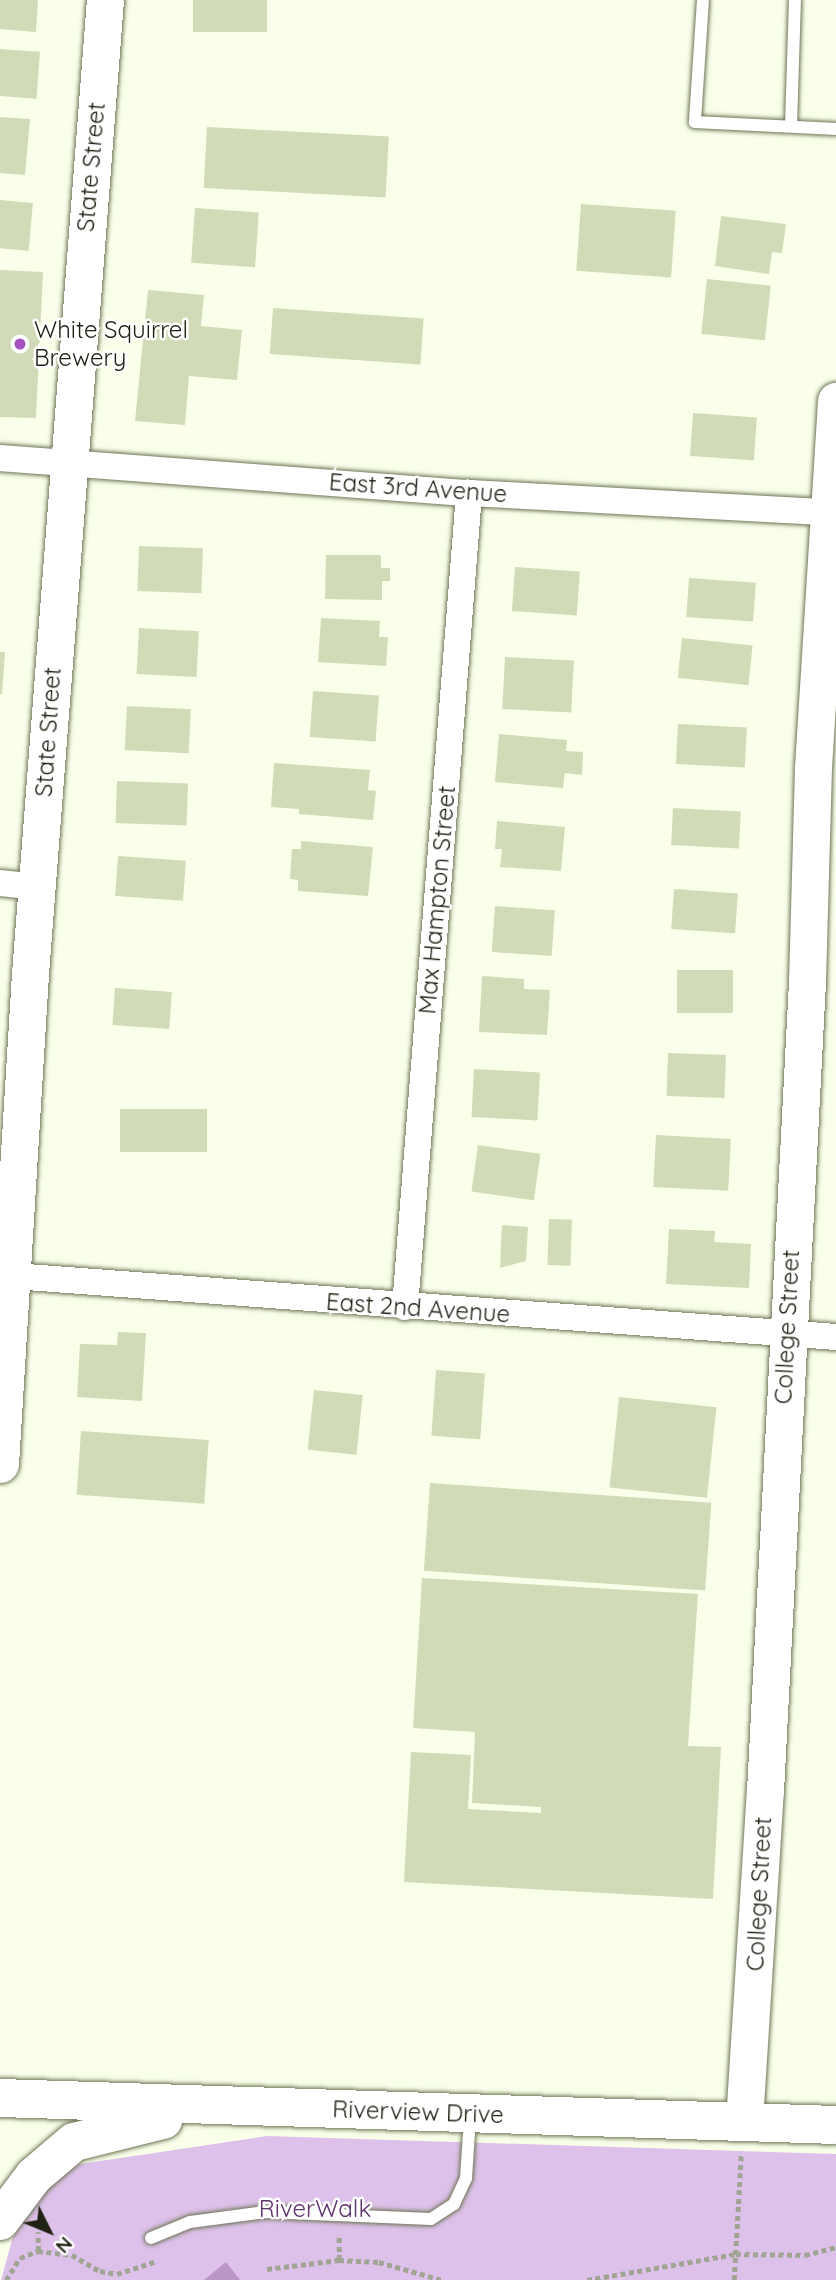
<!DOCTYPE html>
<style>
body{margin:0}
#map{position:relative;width:836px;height:2280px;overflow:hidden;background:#f9ffe9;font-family:Quicksand,sans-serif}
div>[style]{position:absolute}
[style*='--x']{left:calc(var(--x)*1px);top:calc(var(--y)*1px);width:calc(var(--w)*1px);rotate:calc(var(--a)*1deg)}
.green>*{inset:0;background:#dec1ea}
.water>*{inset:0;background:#b995c8}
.building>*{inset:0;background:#d2dbb8;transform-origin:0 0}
.path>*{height:4.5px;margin-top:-2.25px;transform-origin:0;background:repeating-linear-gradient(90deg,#a0a492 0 5px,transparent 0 8.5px)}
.roads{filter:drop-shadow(0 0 2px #6e7656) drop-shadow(0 0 2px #6e7656)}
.lane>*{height:12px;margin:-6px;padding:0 6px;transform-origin:6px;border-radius:6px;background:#fff}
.street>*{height:26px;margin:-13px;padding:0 13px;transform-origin:13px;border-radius:13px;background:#fff}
.secondary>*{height:37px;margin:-18.5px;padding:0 18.5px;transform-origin:18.5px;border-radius:18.5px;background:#fff}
.primary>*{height:38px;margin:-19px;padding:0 19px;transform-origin:19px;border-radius:19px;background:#fff}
.dots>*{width:19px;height:19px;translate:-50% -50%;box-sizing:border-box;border:4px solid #fff;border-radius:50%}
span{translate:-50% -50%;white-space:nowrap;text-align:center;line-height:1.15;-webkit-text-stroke:5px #fff;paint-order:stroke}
.street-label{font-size:24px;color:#1f2215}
.poi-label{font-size:24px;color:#1f2215}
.left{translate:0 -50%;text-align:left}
.park-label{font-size:24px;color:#5d306e}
.north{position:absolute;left:14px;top:2196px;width:70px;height:70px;-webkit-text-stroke:5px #fff;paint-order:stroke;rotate:133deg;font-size:19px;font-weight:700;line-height:28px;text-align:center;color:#1f2215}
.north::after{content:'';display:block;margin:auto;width:24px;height:32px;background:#1f2215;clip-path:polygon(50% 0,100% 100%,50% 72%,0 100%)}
</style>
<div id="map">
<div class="green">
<div style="clip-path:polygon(267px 2136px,836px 2154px,836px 2280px,1px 2280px,16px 2226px,67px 2166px)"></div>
</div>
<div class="water">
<div style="clip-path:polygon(226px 2262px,240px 2280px,204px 2280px)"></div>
</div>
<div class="building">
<div style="clip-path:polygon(0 0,38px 0,36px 32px,0 29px)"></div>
<div style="left:193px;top:0;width:74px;height:32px"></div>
<div style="left:0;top:49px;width:40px;height:47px;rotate:4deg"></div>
<div style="clip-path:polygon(0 117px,30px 119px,25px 175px,0 173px)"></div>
<div style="left:207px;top:127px;width:182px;height:61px;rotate:3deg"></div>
<div style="left:0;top:200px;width:33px;height:48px;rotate:5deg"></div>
<div style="left:581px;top:204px;width:95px;height:67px;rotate:4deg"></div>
<div style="left:195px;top:208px;width:64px;height:55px;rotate:4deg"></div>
<div style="clip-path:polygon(721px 216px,786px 224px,782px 253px,772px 252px,769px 274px,715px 266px)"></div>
<div style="clip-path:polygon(0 270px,43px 272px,36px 418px,0 417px)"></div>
<div style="left:707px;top:279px;width:64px;height:55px;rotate:6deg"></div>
<div style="clip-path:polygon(148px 290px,204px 295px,201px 326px,242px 330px,237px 380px,189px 376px,185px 425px,135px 421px)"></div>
<div style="left:273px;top:308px;width:151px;height:46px;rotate:4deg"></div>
<div style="left:693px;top:413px;width:64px;height:43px;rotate:4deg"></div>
<div style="left:139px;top:546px;width:64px;height:45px;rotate:2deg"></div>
<div style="clip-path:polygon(326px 555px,381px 555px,381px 568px,390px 568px,390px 581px,382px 581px,382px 600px,325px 599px)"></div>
<div style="left:515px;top:567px;width:65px;height:44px;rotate:4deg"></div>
<div style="left:689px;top:578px;width:67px;height:39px;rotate:4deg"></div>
<div style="clip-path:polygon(321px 618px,380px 621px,379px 637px,388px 637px,386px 666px,318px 662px)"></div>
<div style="left:139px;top:628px;width:60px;height:46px;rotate:3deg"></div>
<div style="left:682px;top:638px;width:71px;height:40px;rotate:6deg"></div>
<div style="clip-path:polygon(0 652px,5px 652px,2px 694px,0 694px)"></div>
<div style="left:505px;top:657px;width:69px;height:52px;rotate:3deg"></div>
<div style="left:313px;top:691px;width:66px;height:46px;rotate:4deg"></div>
<div style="left:127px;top:706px;width:64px;height:44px;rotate:3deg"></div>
<div style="left:678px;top:724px;width:69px;height:40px;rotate:3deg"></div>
<div style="clip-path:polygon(499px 734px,567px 740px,566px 751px,583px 752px,582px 775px,565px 773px,563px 788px,495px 782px)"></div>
<div style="clip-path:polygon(274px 763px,370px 770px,368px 790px,376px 791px,373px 820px,299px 814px,299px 809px,271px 807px)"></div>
<div style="left:117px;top:781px;width:71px;height:42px;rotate:2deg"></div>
<div style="left:673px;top:808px;width:68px;height:37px;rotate:3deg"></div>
<div style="clip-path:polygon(497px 821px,565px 827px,561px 871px,500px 867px,502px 849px,495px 849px)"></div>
<div style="clip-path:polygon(301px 841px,373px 847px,368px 896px,298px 891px,298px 880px,290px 879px,292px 849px,301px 849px)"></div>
<div style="left:118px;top:856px;width:68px;height:40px;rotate:4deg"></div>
<div style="left:674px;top:889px;width:64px;height:40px;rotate:4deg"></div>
<div style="left:495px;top:906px;width:60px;height:46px;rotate:4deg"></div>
<div style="left:677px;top:970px;width:56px;height:43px"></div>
<div style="clip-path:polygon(482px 976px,524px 979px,524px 989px,550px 990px,547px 1035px,479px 1032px)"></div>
<div style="left:115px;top:988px;width:57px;height:37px;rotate:4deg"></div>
<div style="left:668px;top:1053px;width:58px;height:43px;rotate:2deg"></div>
<div style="left:474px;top:1069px;width:66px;height:48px;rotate:3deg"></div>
<div style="left:207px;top:1109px;width:43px;height:87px;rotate:90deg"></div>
<div style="left:656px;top:1135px;width:75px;height:52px;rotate:3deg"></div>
<div style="left:478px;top:1145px;width:63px;height:47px;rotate:8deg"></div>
<div style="left:549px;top:1219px;width:23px;height:46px;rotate:2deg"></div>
<div style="clip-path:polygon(502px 1225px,528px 1227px,526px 1261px,500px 1268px)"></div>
<div style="clip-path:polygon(669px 1229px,715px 1231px,714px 1242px,751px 1244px,749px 1288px,666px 1284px)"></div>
<div style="clip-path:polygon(118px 1332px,146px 1333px,142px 1401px,77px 1397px,80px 1344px,117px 1345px)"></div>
<div style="left:436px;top:1370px;width:49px;height:66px;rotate:4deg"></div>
<div style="left:314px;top:1390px;width:49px;height:60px;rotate:6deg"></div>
<div style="left:619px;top:1397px;width:98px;height:91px;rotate:6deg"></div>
<div style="left:81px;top:1431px;width:128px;height:64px;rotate:4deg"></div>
<div style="left:430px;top:1483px;width:282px;height:88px;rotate:4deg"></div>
<div style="clip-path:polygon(422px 1578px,698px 1594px,688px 1746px,721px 1747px,713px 1899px,404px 1882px,411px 1752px,471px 1755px,468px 1809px,541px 1813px,541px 1807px,472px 1803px,475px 1732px,413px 1728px)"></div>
</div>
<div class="path">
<div style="--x:38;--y:2251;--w:19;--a:-90"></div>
<div style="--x:339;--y:2260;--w:24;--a:-90"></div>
<div style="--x:267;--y:2269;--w:73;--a:-7.1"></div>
<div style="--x:339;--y:2260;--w:40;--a:2.9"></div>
<div style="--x:379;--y:2262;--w:66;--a:15.9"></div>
<div style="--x:6;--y:2280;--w:26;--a:-58"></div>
<div style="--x:20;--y:2258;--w:19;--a:-21"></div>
<div style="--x:38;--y:2251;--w:34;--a:7"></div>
<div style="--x:72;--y:2255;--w:32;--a:30"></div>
<div style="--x:100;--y:2271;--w:17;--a:10"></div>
<div style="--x:117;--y:2274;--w:39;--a:-18"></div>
<div style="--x:587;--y:2280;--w:151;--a:-9.9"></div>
<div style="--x:736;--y:2254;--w:69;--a:0.8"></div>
<div style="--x:805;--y:2255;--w:32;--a:-14"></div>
<div style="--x:734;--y:2280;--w:125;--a:-86.8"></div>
</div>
<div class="roads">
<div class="lane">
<div style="--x:703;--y:0;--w:122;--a:93.8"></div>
<div style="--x:695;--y:122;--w:141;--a:2.8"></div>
<div style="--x:791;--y:126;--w:126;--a:-88.2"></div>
<div style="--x:151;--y:2238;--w:42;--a:-22.3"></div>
<div style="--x:190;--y:2222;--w:76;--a:-7.6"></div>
<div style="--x:265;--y:2212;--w:166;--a:2.4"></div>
<div style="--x:431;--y:2219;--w:27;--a:-33"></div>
<div style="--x:454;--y:2204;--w:29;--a:-65"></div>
<div style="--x:466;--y:2178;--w:60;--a:-86.2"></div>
</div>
<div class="street">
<div style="--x:0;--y:458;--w:470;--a:4.3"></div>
<div style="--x:469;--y:493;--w:368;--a:3.1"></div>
<div style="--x:0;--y:883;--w:37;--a:6"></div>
<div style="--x:0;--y:1275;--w:838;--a:4.24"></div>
<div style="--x:405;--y:1307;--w:817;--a:-85.5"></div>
</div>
<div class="secondary">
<div style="--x:0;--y:1464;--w:491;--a:-86.5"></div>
<div style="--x:30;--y:974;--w:977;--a:-85.6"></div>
<div style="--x:744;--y:2122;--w:332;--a:-86.4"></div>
<div style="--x:765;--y:1791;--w:810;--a:-87.03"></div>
<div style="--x:807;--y:982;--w:215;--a:-88.4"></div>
<div style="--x:813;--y:767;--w:367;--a:-86.4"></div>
</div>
<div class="primary">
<div style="--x:0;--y:2098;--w:836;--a:1.85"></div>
<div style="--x:0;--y:2221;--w:56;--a:-52.9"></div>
<div style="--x:34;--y:2176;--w:52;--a:-40.4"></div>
<div style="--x:74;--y:2142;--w:92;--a:-13.9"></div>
</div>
</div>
<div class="dots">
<div style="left:20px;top:344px;background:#a452c2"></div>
</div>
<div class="street-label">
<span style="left:91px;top:167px;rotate:-85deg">State Street</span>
<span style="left:418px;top:488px;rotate:4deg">East 3rd Avenue</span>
<span style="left:48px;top:732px;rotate:-86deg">State Street</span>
<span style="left:437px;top:900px;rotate:-85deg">Max Hampton Street</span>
<span style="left:418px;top:1308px;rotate:4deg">East 2nd Avenue</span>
<span style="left:787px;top:1327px;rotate:-87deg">College Street</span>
<span style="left:759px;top:1894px;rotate:-87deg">College Street</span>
<span style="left:418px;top:2112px;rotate:2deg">Riverview Drive</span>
</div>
<div class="poi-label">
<span class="left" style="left:34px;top:344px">White Squirrel<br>Brewery</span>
</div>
<div class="park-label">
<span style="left:315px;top:2209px">RiverWalk</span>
</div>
<div class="north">N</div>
</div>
